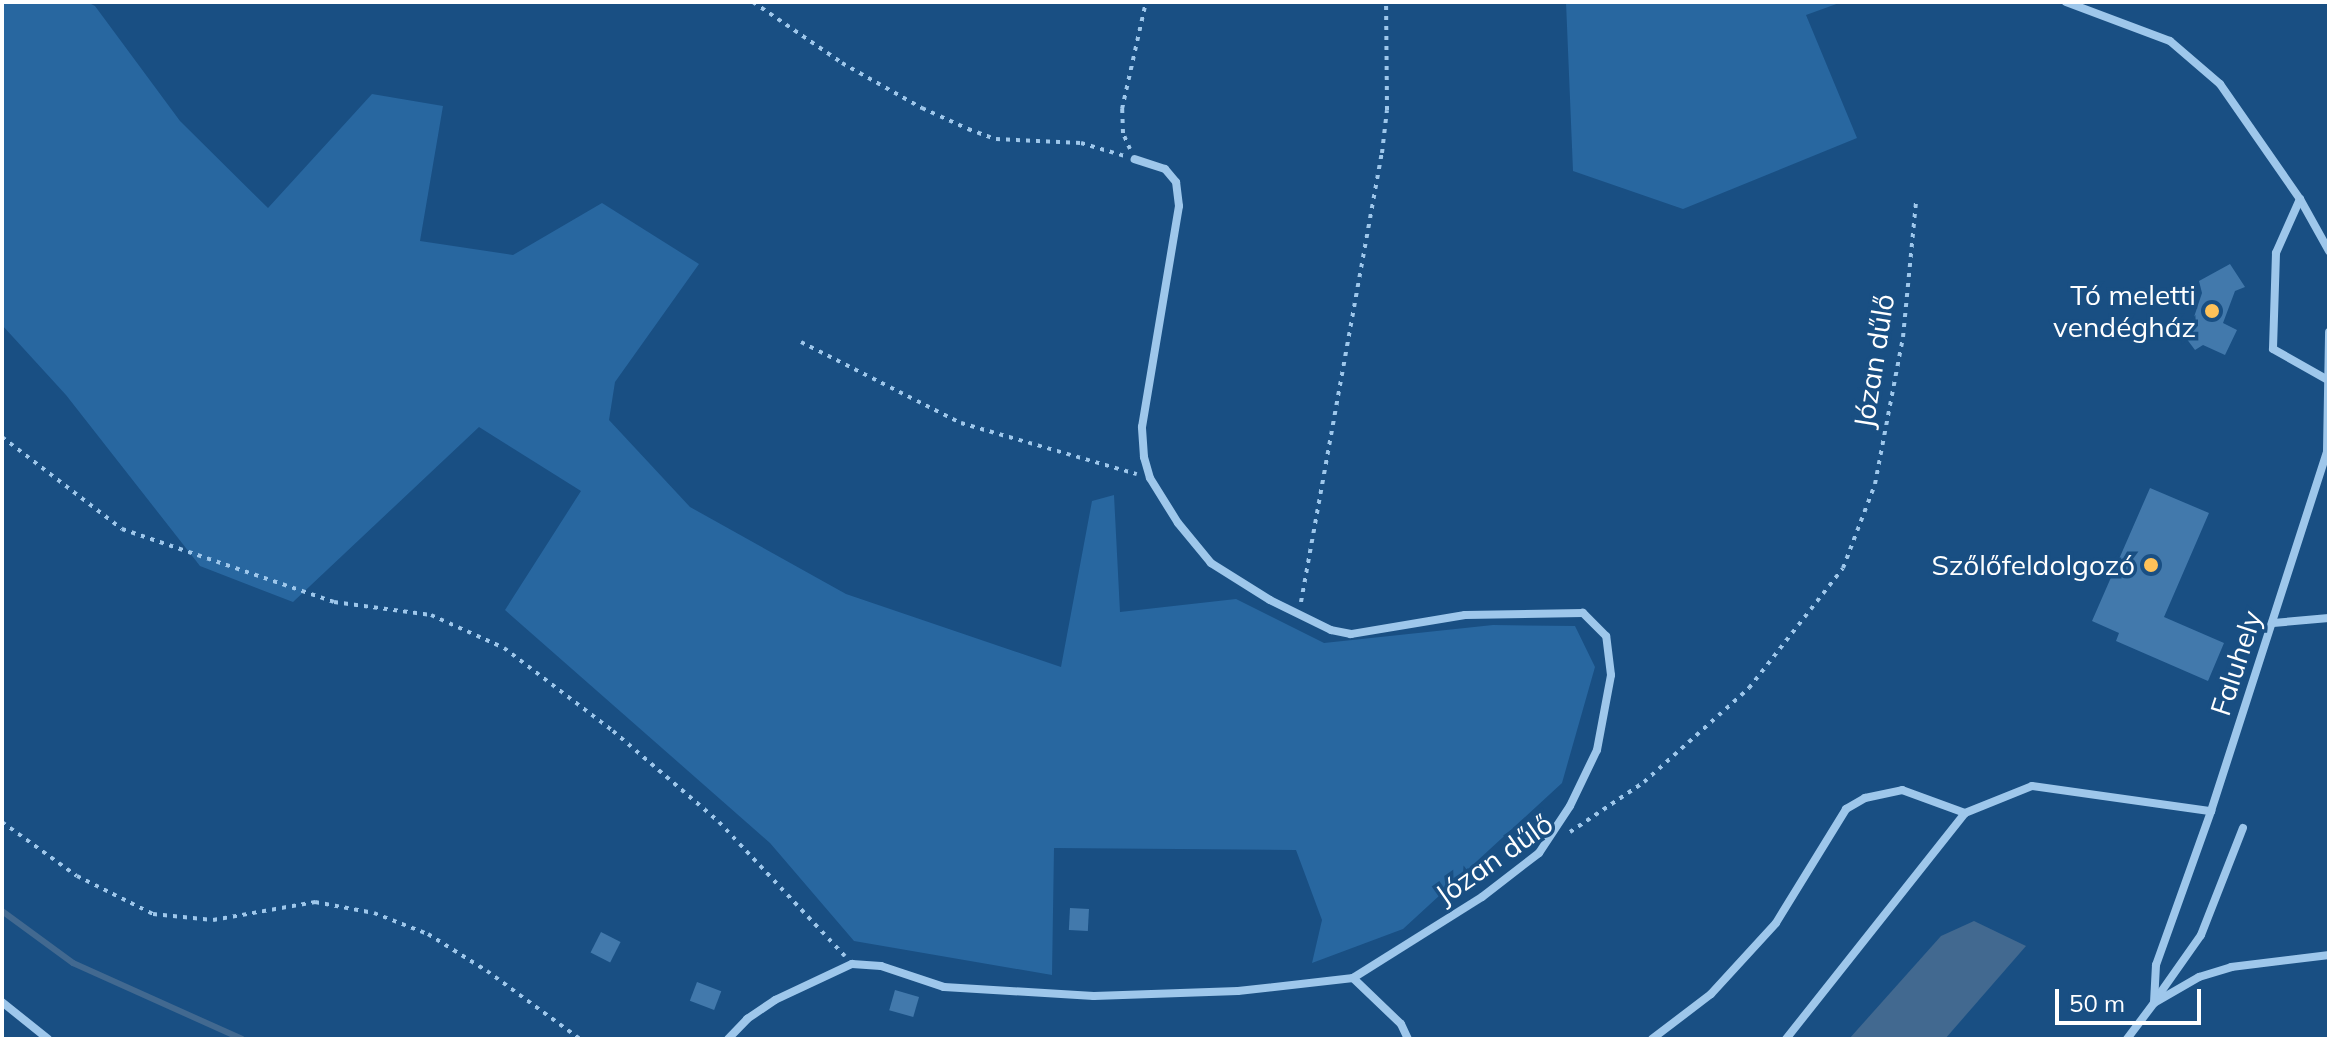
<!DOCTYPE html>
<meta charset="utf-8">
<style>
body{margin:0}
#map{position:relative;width:2331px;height:1041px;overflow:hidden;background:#194f83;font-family:Mulish,sans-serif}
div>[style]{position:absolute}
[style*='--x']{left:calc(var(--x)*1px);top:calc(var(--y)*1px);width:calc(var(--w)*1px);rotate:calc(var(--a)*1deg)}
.green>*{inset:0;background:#2867a0}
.water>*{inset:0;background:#426990}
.stream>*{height:6px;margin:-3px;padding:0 3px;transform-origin:3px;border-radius:3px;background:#426990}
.building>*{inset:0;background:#4279ac;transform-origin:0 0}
.path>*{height:4px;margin-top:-2px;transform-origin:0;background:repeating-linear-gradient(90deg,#9ec7eb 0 4px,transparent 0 10px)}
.street>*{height:8px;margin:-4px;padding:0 4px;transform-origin:4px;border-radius:4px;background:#9ec7eb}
.dots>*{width:22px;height:22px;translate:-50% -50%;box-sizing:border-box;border:4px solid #194f83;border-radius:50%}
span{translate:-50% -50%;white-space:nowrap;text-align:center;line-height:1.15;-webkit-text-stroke:7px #194f83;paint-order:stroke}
.poi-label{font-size:28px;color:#fff}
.right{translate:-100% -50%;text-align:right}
.street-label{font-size:28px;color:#fff}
.frame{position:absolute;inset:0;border:4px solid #fff;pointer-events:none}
.scale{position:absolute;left:2055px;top:989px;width:146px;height:36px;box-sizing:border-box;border:4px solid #fff;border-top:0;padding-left:10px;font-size:24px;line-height:28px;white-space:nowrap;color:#fff;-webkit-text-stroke:6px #194f83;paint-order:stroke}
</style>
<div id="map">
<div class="green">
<div style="clip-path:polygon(2px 2px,87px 2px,95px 6px,180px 121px,268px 208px,372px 94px,443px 106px,420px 241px,513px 255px,602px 203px,699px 264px,615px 382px,609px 420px,690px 507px,846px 594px,1061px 667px,1092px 501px,1114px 495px,1120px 612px,1236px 599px,1324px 643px,1493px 625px,1575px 626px,1595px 667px,1562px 783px,1403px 929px,1312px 963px,1322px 920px,1296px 850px,1054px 848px,1052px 975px,854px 941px,770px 843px,505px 610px,581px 491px,479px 427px,293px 602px,200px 566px,66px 395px,2px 325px)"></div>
<div style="clip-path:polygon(1566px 2px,1842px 2px,1806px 15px,1857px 138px,1683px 209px,1573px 171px)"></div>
</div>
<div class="water">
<div style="clip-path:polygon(1974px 921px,2026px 946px,1945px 1039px,1849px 1039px,1941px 936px)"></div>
</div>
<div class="stream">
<div style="--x:2;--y:911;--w:88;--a:36.2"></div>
<div style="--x:73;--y:963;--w:185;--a:24.2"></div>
</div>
<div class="building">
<div style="clip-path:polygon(2230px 264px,2245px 287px,2235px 291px,2223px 323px,2237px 330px,2225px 355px,2203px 345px,2195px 350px,2183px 334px,2191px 326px,2202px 293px,2199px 281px)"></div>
<div style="clip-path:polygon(2150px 488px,2209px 513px,2164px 617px,2224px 643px,2208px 681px,2116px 641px,2119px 633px,2092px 621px)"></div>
<div style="left:1070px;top:908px;width:19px;height:22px;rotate:3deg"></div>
<div style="left:601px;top:932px;width:22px;height:23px;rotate:27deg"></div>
<div style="left:697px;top:982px;width:26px;height:20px;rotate:21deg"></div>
<div style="left:895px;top:990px;width:25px;height:21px;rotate:16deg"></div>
</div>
<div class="path">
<div style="--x:753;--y:2;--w:108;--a:34.4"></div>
<div style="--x:842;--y:63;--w:92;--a:29.4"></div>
<div style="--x:922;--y:108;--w:51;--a:24.5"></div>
<div style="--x:968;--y:129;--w:30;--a:20"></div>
<div style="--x:996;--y:139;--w:85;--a:2.7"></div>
<div style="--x:1081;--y:143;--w:46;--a:16.5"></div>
<div style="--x:1130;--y:149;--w:17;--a:-114"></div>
<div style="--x:1123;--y:133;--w:24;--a:-92"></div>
<div style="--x:1122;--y:109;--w:110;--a:-77.4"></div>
<div style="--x:801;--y:342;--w:179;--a:26.9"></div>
<div style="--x:961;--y:423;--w:183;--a:16.2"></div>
<div style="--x:2;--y:437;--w:151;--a:37.5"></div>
<div style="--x:122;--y:529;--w:224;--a:19"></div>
<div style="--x:334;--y:602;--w:98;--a:7.6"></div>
<div style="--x:431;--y:615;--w:80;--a:24.3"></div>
<div style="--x:504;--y:648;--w:137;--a:37.3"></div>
<div style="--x:613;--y:731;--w:140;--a:40.6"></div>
<div style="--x:719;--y:822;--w:184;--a:46.8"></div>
<div style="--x:1301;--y:602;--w:456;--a:-79.8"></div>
<div style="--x:1382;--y:153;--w:43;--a:-83.4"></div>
<div style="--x:1387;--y:110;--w:108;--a:-90.5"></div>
<div style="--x:2;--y:822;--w:92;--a:35.8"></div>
<div style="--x:77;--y:876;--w:85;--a:26.6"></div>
<div style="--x:153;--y:914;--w:60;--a:5.7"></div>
<div style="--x:213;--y:920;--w:104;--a:-10"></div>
<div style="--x:315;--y:902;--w:60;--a:10.6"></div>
<div style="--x:374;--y:913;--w:58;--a:21.3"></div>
<div style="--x:428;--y:934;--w:70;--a:32.1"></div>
<div style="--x:487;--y:971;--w:115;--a:36.2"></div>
<div style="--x:1570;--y:832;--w:89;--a:-34"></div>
<div style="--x:1644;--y:782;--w:141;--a:-41.8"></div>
<div style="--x:1749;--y:688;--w:152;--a:-51.9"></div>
<div style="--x:1843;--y:568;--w:90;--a:-69.1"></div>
<div style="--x:1875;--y:484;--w:150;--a:-79.2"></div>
<div style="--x:1903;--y:337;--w:136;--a:-84.5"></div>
</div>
<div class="street">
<div style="--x:2066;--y:2;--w:111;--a:20.6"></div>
<div style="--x:2170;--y:41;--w:66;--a:40.7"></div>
<div style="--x:2220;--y:84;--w:140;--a:55.2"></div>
<div style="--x:2300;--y:199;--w:60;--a:60.9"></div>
<div style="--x:2300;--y:199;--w:59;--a:114"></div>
<div style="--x:2276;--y:253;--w:96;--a:91.8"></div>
<div style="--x:2273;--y:349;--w:63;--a:29.4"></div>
<div style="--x:2273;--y:623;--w:56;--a:-5.1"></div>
<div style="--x:1353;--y:978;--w:66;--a:43.8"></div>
<div style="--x:1401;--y:1024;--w:17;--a:65"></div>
<div style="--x:2156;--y:999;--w:78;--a:-54.9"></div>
<div style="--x:2201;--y:935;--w:115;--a:-68.6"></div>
<div style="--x:2;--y:1002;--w:59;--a:38.8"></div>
<div style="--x:2154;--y:1003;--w:38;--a:-87"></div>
<div style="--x:2156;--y:965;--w:164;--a:-70.3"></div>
<div style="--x:2211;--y:811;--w:378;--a:-72.1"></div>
<div style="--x:2327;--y:451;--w:119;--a:-89"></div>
<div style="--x:728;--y:1039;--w:28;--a:-46"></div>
<div style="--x:747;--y:1019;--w:34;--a:-34"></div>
<div style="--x:775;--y:1000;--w:85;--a:-25.1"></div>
<div style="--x:852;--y:964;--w:29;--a:4"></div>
<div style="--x:881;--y:966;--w:66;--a:18.4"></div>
<div style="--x:944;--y:987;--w:150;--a:3.4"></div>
<div style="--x:1094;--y:996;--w:144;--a:-2"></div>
<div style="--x:1238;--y:991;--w:116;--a:-6.4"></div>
<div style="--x:1353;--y:978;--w:152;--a:-32.1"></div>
<div style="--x:1482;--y:897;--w:72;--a:-37.7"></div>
<div style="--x:1539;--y:853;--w:56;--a:-56.6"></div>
<div style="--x:1570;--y:806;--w:62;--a:-64.3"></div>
<div style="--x:1597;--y:750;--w:76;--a:-79.4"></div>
<div style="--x:1611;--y:675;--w:39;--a:-97"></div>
<div style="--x:1606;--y:636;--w:33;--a:-135"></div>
<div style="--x:1583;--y:613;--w:118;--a:179"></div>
<div style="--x:1465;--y:615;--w:116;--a:170.5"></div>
<div style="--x:1351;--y:634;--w:20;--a:-169"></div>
<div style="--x:1331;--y:630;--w:68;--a:-153.8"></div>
<div style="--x:1270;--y:600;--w:70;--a:-147.9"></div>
<div style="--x:1211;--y:563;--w:52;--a:-129.5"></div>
<div style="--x:1178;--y:523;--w:53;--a:-121.9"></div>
<div style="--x:1150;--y:478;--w:22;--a:-106"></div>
<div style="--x:1144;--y:457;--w:30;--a:-94"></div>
<div style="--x:1142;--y:427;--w:224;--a:-80.5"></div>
<div style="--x:1179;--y:206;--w:24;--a:-97"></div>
<div style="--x:1176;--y:182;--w:17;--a:-130"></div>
<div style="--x:1165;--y:169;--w:32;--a:-162"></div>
<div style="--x:1652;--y:1039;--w:74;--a:-37.3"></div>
<div style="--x:1711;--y:994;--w:96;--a:-47.5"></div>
<div style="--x:1776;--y:923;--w:134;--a:-58.4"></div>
<div style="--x:1846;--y:809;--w:22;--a:-30"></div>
<div style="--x:1865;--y:798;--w:38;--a:-12"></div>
<div style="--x:1902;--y:790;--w:67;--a:20.1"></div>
<div style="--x:1786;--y:1039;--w:288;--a:-51.6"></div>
<div style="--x:1965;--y:813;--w:72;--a:-21.9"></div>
<div style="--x:2032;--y:786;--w:181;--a:8"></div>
<div style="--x:2127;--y:1039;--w:45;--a:-53.1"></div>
<div style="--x:2154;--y:1003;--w:52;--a:-30"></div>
<div style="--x:2199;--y:977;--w:34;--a:-17"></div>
<div style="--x:2231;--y:967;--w:99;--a:-7"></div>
</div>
<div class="dots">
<div style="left:2212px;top:311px;background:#fec259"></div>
<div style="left:2151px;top:565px;background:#fec259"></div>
</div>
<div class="poi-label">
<span class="right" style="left:2196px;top:311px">Tó meletti<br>vendégház</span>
<span class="right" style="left:2135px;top:565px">Szőlőfeldolgozó</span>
</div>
<div class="street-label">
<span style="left:1874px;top:361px;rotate:-81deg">Józan dűlő</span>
<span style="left:2236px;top:663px;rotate:-72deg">Faluhely</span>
<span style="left:1494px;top:859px;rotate:-35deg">Józan dűlő</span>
</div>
<div class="frame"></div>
<div class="scale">50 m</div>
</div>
